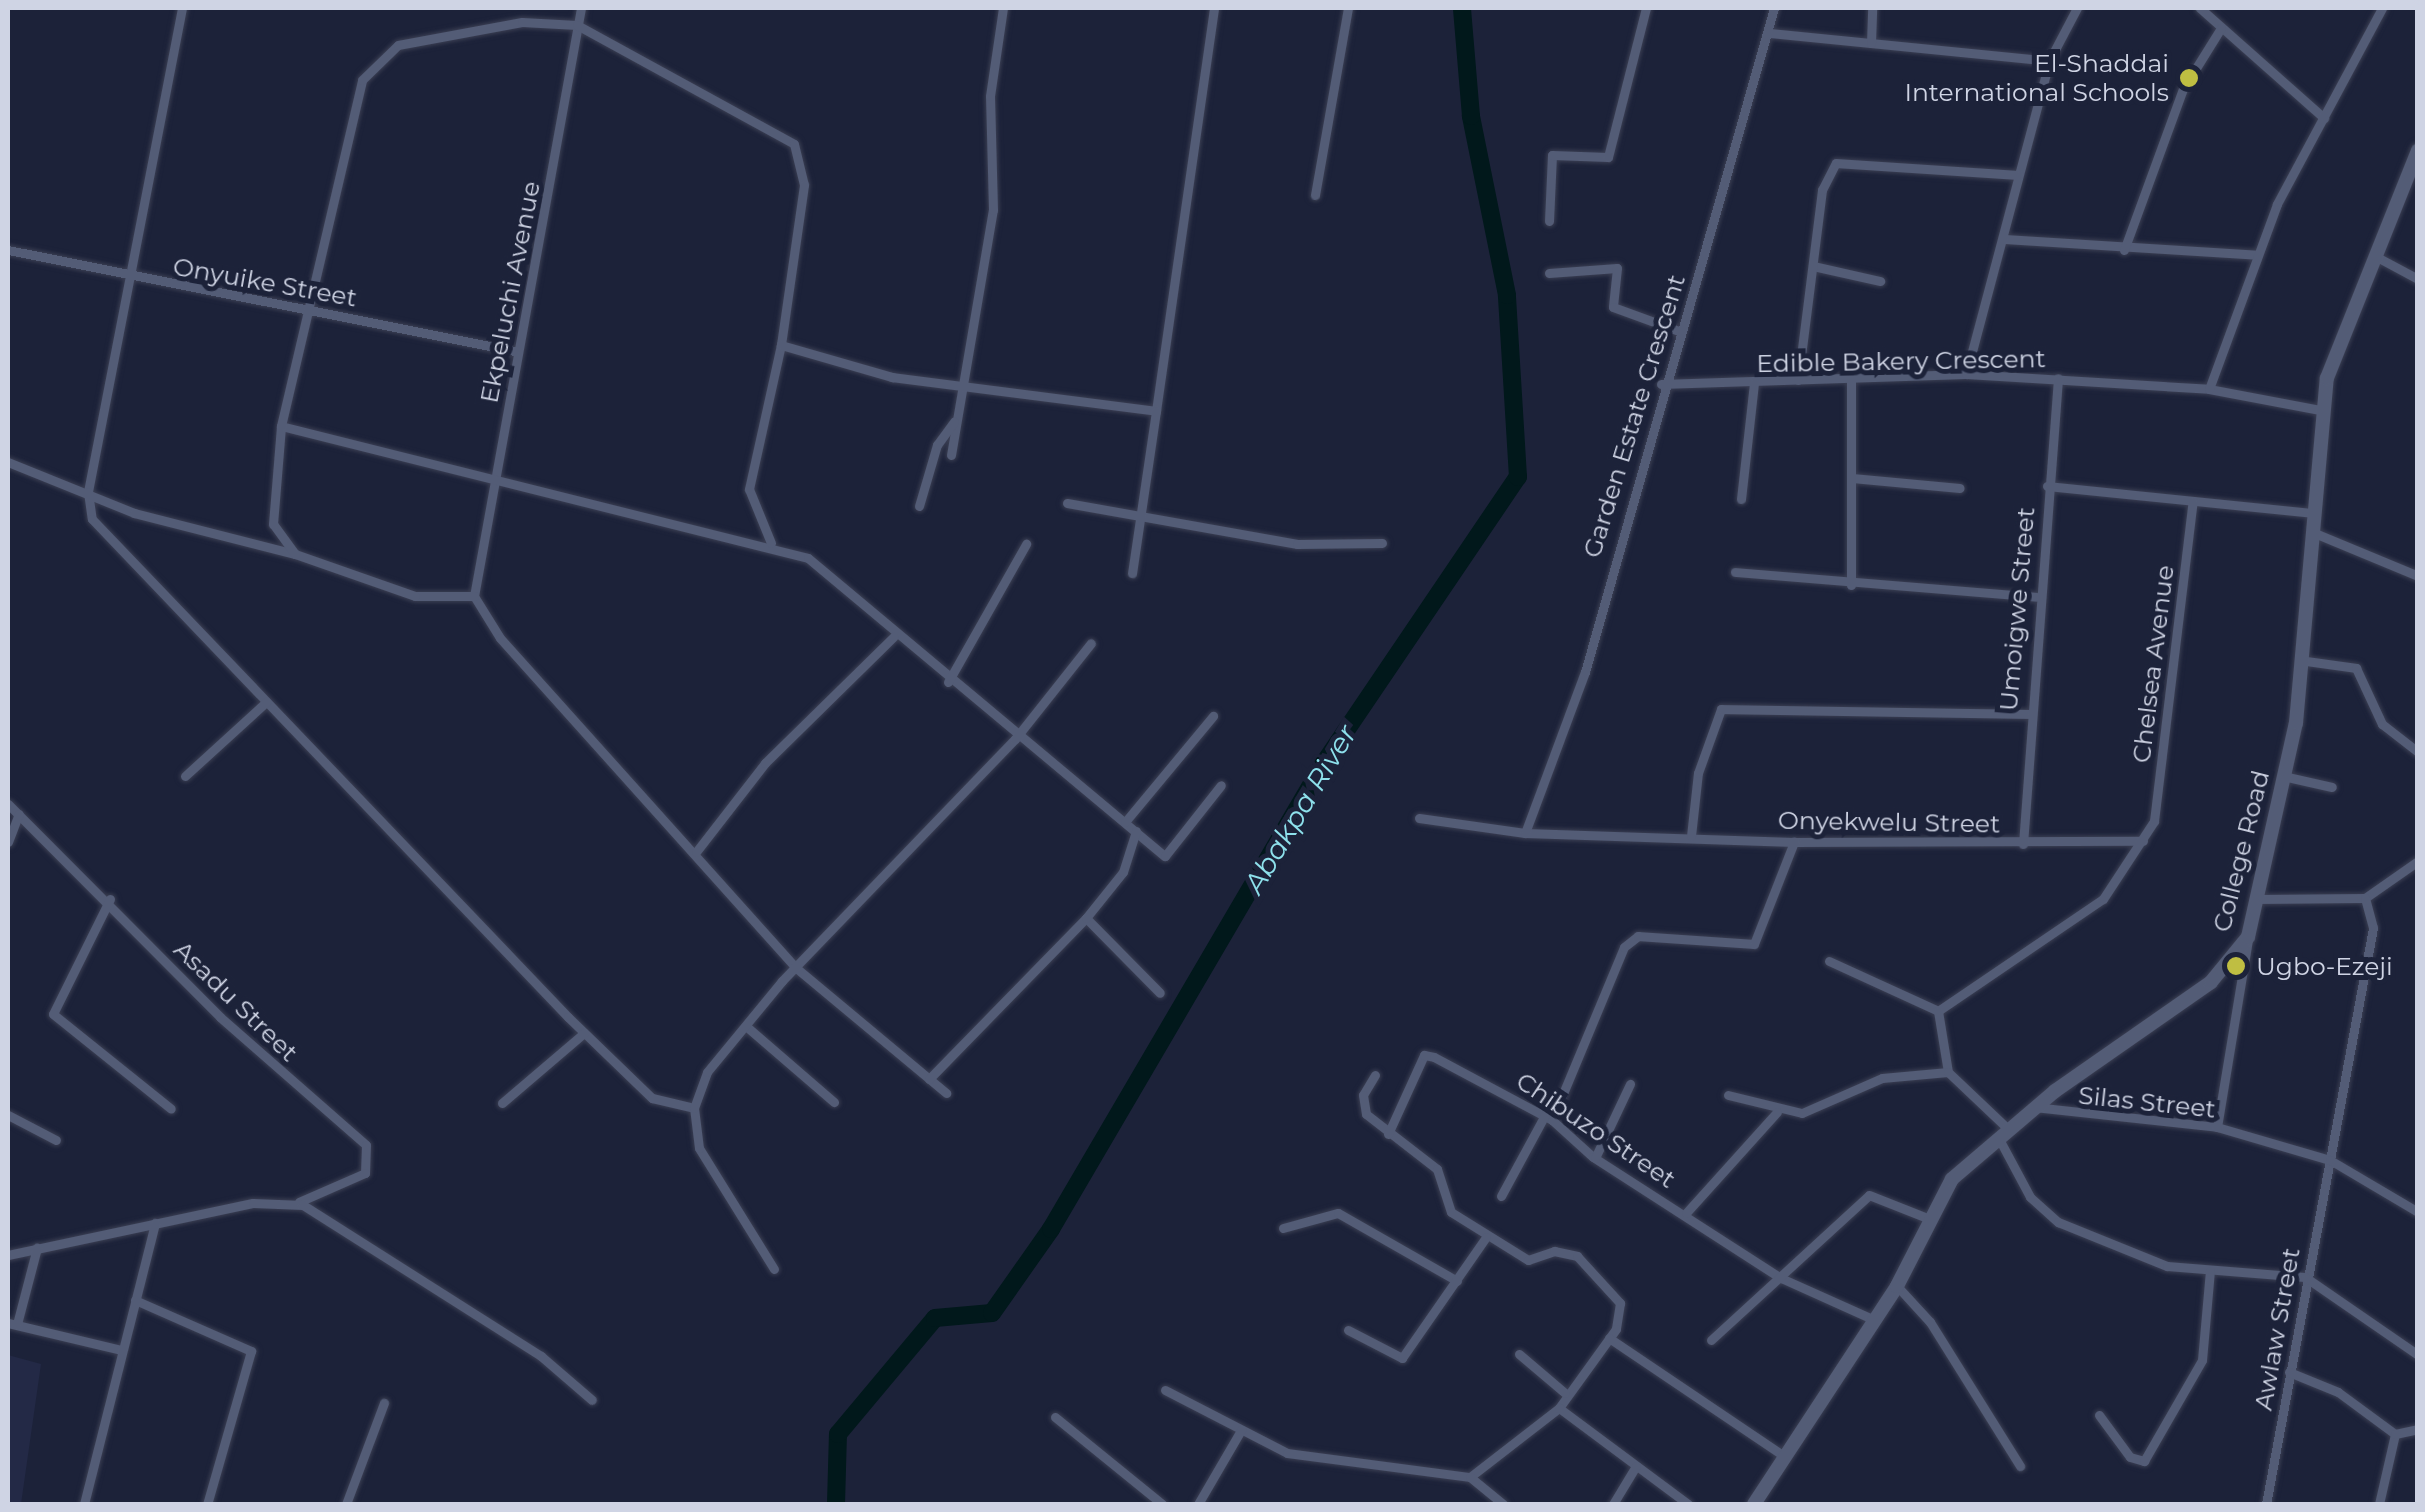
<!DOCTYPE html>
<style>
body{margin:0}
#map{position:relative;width:2425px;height:1512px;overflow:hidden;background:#1c2239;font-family:Montserrat,sans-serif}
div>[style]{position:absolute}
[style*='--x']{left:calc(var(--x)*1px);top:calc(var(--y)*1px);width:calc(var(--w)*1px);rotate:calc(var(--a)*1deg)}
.built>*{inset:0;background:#232946}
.river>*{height:18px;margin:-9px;padding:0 9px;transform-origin:9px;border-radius:9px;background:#01181b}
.roads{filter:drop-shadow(0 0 2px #3b3f53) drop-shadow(0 0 2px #3b3f53)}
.minor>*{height:9px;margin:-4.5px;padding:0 4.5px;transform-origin:4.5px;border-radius:4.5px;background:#535c76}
.secondary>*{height:14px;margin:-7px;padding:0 7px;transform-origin:7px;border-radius:7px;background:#535c76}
.dots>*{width:28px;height:28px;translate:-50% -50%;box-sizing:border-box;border:5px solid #1c2239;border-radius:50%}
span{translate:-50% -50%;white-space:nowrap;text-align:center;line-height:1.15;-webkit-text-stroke:10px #1c2239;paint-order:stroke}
.poi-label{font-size:25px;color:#cfd4e4}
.right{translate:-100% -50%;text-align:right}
.left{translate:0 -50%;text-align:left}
.street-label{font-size:25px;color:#cfd4e4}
.water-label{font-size:28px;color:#8ee1ec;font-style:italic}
.frame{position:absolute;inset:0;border:10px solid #cfd4e4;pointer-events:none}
</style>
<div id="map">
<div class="built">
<div style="clip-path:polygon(8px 1355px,41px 1364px,21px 1504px,8px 1504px)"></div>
</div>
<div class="river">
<div style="--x:836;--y:1504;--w:70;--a:-88.4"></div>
<div style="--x:838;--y:1434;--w:151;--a:-50.1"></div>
<div style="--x:935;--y:1318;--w:57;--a:-5"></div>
<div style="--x:992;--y:1313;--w:103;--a:-54.9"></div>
<div style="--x:1051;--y:1229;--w:540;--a:-59.64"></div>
<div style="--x:1324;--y:763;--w:346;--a:-55.9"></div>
<div style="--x:1518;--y:477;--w:182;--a:-93.5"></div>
<div style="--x:1507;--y:295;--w:183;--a:-101.4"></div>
<div style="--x:1471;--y:116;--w:108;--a:-94.8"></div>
</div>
<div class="roads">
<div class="minor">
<div style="--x:182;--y:8;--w:493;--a:101"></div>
<div style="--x:88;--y:492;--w:27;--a:82"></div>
<div style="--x:92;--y:519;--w:689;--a:46.29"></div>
<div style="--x:568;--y:1017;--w:117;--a:44"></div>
<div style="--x:652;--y:1098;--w:43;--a:13.4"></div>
<div style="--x:581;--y:8;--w:598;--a:100.31"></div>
<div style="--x:474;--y:596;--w:49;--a:58.2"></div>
<div style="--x:500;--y:638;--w:442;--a:48.1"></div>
<div style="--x:795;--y:967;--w:197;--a:39.8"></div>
<div style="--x:2200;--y:8;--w:166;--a:41.6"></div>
<div style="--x:1770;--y:33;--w:280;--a:5.7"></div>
<div style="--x:1871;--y:43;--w:35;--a:-88"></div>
<div style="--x:1315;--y:195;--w:190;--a:-80"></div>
<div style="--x:1549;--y:221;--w:66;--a:-87.4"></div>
<div style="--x:1552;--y:155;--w:56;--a:2"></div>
<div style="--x:1608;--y:157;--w:154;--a:-75.7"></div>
<div style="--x:2005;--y:239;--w:252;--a:3.6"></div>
<div style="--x:8;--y:250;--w:517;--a:11.27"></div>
<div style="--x:2124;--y:250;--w:171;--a:-69.9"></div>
<div style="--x:2183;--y:89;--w:72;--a:-58.1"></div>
<div style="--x:2375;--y:256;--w:49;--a:28.1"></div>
<div style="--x:1813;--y:266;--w:69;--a:12.6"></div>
<div style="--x:1549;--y:273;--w:68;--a:-4.2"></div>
<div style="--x:1617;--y:268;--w:39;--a:96"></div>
<div style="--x:1613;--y:307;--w:70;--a:20"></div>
<div style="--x:1966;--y:374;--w:324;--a:-75.1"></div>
<div style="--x:2049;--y:61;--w:60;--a:-62.2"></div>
<div style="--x:1798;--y:380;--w:192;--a:-82.8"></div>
<div style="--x:1822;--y:190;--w:30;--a:-63"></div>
<div style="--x:1836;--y:163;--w:182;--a:3.8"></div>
<div style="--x:1661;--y:384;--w:305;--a:-1.9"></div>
<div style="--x:1966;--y:374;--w:243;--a:3.5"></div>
<div style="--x:2209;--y:389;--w:113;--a:10.7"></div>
<div style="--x:2209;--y:389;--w:197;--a:-69.8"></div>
<div style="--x:2277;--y:204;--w:222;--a:-61.8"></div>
<div style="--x:1156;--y:411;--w:407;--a:-81.8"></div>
<div style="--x:281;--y:426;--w:543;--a:14.06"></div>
<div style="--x:808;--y:558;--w:465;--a:39.9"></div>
<div style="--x:1165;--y:856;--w:90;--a:-51.7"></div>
<div style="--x:951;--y:455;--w:249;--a:-80.3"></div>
<div style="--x:993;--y:210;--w:114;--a:-91.5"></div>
<div style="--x:990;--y:96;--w:89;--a:-81.6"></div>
<div style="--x:8;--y:462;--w:136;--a:22"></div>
<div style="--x:134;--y:513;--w:166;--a:14.3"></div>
<div style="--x:1852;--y:478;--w:108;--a:5.3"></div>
<div style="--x:2047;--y:486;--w:266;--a:5.8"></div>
<div style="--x:1741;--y:499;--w:117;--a:-83.6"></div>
<div style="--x:1067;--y:503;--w:234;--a:10.1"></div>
<div style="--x:1297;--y:544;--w:85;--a:-0.7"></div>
<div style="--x:919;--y:506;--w:64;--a:-73.6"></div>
<div style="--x:937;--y:445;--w:29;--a:-54"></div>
<div style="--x:2312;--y:532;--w:115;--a:22.5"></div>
<div style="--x:771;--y:543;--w:58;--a:-112.2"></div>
<div style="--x:749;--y:489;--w:148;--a:-77.5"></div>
<div style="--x:1735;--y:572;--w:302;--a:4.7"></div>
<div style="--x:1851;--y:585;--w:205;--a:-90"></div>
<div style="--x:474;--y:596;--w:59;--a:180"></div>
<div style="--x:415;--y:596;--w:127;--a:-160.7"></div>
<div style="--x:295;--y:554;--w:37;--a:-126"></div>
<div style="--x:273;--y:524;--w:98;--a:-85.3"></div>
<div style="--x:281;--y:426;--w:355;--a:-76.8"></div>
<div style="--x:362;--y:80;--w:50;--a:-44.2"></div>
<div style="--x:398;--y:45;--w:126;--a:-10.5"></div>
<div style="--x:522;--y:22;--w:55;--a:3.1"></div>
<div style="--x:577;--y:25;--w:247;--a:28.7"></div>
<div style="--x:794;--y:144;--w:42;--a:76.3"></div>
<div style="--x:804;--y:185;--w:162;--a:98.2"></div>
<div style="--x:781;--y:345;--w:116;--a:16.1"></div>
<div style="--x:892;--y:377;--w:266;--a:7.3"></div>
<div style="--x:1156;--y:411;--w:164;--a:98.4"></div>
<div style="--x:2299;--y:660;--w:58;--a:8"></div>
<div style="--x:2356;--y:668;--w:62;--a:65.1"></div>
<div style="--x:2382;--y:724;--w:46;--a:37.9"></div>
<div style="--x:948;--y:682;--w:159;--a:-60.5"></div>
<div style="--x:185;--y:776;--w:110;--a:-42.4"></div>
<div style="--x:2283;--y:776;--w:50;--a:12.7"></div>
<div style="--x:8;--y:804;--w:301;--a:45.1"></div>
<div style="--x:220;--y:1017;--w:194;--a:41.2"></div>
<div style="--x:366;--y:1145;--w:28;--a:92"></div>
<div style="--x:365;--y:1173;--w:72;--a:156.3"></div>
<div style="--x:1419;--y:818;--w:107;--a:8.1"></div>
<div style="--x:1525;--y:833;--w:269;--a:1.9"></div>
<div style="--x:1794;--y:842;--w:349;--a:-0.2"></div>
<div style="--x:1125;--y:822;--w:138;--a:-50.3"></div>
<div style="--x:1525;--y:833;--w:172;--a:-69.6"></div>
<div style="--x:1585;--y:672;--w:690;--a:-74.11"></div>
<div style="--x:1691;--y:836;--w:63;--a:-83.7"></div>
<div style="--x:1698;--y:773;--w:68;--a:-70.2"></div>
<div style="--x:1721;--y:709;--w:307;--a:0.9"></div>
<div style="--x:8;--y:842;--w:30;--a:-69"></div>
<div style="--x:2023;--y:844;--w:467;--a:-85.7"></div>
<div style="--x:696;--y:852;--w:113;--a:-52.2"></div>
<div style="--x:765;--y:763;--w:180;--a:-44.5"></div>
<div style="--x:2365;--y:898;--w:65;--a:-34.9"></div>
<div style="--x:110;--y:899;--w:128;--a:116.4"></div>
<div style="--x:53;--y:1014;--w:151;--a:38.8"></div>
<div style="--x:2256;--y:899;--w:109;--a:-0.5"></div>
<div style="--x:2365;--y:898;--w:31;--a:75"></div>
<div style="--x:2373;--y:928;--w:586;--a:100.52"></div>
<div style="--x:1086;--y:918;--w:105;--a:45.4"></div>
<div style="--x:1829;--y:961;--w:120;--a:24.6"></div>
<div style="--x:1938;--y:1011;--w:199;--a:-34.2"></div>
<div style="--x:2103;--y:899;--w:93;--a:-56.8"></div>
<div style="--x:2154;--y:821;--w:322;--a:-83.1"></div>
<div style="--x:1938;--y:1011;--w:62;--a:80.7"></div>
<div style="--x:747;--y:1027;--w:115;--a:40.8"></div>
<div style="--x:1375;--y:1075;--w:23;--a:121"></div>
<div style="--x:1363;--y:1095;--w:19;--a:81"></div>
<div style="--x:1366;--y:1114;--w:90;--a:37.8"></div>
<div style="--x:1437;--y:1169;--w:45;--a:72"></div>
<div style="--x:1451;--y:1212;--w:91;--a:31.9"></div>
<div style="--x:1528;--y:1260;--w:28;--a:-19"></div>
<div style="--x:1554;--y:1251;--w:24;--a:12"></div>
<div style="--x:1577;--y:1256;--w:64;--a:47.5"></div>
<div style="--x:1620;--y:1303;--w:26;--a:99"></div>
<div style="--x:1616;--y:1329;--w:97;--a:125.8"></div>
<div style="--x:929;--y:1079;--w:225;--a:-45.7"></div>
<div style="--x:1086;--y:918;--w:59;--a:-51.2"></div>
<div style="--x:1123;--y:872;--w:43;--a:-72.4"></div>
<div style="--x:1728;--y:1095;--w:76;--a:13.7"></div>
<div style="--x:1802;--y:1113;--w:87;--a:-23.6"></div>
<div style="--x:1882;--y:1078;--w:66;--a:-5.2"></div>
<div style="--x:1948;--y:1072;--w:81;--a:43.5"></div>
<div style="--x:502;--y:1103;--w:108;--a:-40.5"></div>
<div style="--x:2034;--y:1107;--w:184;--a:6.2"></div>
<div style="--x:2217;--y:1127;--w:118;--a:16.3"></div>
<div style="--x:2330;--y:1160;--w:102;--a:30.6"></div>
<div style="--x:8;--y:1115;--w:54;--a:27.5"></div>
<div style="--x:1552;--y:1120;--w:187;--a:-67.4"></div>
<div style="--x:1624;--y:947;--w:18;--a:-38"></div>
<div style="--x:1638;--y:936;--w:116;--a:3.9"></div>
<div style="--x:1754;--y:944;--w:110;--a:-68.6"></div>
<div style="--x:2217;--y:1127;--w:190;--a:-80.6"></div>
<div style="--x:1388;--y:1134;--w:87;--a:-65.5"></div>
<div style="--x:1424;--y:1055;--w:10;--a:11"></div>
<div style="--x:1434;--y:1057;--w:134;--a:28.1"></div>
<div style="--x:1552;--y:1120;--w:55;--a:42.1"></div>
<div style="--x:1593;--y:1157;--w:224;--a:32.8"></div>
<div style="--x:1781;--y:1278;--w:98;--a:24.2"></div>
<div style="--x:1998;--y:1137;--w:68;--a:61.9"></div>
<div style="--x:2030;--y:1197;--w:38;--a:42"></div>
<div style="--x:2058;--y:1222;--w:118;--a:22"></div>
<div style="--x:2167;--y:1266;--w:138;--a:4.6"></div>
<div style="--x:2305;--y:1277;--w:137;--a:34.6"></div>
<div style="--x:1595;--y:1158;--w:82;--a:-64.7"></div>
<div style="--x:1501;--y:1196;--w:92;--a:-61.5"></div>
<div style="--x:1686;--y:1213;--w:136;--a:-48"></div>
<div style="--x:1283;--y:1228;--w:57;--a:-15.3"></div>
<div style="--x:1338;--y:1213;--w:137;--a:29.7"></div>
<div style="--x:8;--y:1255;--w:250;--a:-12"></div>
<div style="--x:253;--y:1203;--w:50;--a:2.3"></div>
<div style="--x:303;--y:1205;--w:282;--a:32.4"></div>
<div style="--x:541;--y:1356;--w:67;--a:40.8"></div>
<div style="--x:774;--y:1269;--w:142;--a:-121.8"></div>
<div style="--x:699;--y:1148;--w:40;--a:-97.1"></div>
<div style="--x:694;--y:1108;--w:38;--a:-70"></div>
<div style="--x:707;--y:1072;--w:118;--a:-50.5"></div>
<div style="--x:782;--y:981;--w:336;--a:-46.1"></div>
<div style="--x:1015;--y:739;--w:122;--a:-51.6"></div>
<div style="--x:1897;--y:1286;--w:49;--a:47.5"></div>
<div style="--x:1930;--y:1322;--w:170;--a:58"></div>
<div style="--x:135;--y:1300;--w:127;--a:23.7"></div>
<div style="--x:251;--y:1351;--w:159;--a:106"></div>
<div style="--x:8;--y:1323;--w:116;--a:13.4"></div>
<div style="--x:17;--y:1324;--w:79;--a:-75.3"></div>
<div style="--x:1348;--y:1330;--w:61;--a:27.4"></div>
<div style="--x:1402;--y:1358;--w:147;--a:-55.2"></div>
<div style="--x:1609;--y:1338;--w:207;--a:34"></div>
<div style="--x:1711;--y:1340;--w:214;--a:-42.5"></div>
<div style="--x:1869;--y:1195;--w:66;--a:21.5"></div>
<div style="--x:1519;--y:1354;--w:60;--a:40.3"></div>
<div style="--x:2289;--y:1372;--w:53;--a:22.2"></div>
<div style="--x:2338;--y:1392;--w:71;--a:36.4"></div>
<div style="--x:2395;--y:1434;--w:72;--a:102.9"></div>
<div style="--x:1165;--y:1390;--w:137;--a:27.3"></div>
<div style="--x:1287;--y:1453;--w:185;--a:7.5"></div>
<div style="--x:1470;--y:1477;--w:113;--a:-37.8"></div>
<div style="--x:1559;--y:1408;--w:161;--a:36.7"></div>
<div style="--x:2099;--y:1415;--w:52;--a:53.6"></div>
<div style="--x:2130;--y:1457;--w:15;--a:16"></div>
<div style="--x:2144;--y:1461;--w:116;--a:-60.1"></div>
<div style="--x:2202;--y:1360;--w:89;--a:-84.9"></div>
<div style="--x:1055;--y:1417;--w:138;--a:39.1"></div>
<div style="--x:2395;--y:1434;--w:24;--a:-12"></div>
<div style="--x:1470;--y:1477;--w:43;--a:39.3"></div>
<div style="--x:84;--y:1504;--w:290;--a:-75.8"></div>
<div style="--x:346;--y:1504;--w:108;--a:-69.4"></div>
<div style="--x:1198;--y:1504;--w:86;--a:-59.8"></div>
<div style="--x:1613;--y:1504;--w:44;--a:-58.8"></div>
</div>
<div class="secondary">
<div style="--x:1754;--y:1504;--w:261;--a:-56.7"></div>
<div style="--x:1897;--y:1286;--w:120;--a:-62.8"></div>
<div style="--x:1952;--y:1179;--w:135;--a:-40.5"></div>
<div style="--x:2055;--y:1091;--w:190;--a:-34.9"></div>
<div style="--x:2211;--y:982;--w:58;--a:-50.6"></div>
<div style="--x:2248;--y:937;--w:219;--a:-77.4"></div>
<div style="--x:2296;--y:723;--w:346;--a:-84.9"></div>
<div style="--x:2327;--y:378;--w:245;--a:-68.2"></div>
</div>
</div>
<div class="dots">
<div style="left:2189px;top:78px;background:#bfbe42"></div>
<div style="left:2236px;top:966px;background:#bfbe42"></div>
</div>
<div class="poi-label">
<span class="right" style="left:2169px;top:78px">El-Shaddai<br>International Schools</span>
<span class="left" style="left:2256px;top:966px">Ugbo-Ezeji</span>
</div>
<div class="street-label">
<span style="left:265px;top:282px;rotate:10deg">Onyuike Street</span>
<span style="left:510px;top:292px;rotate:-79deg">Ekpeluchi Avenue</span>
<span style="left:1901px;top:361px;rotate:-1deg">Edible Bakery Crescent</span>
<span style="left:1634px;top:416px;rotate:-73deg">Garden Estate Crescent</span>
<span style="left:2017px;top:609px;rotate:-85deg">Umoigwe Street</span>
<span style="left:2153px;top:664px;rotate:-83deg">Chelsea Avenue</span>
<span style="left:1889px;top:822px;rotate:1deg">Onyekwelu Street</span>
<span style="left:2241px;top:851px;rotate:-76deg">College Road</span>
<span style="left:236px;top:1001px;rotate:44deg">Asadu Street</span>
<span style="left:2147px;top:1102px;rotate:6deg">Silas Street</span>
<span style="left:1596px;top:1130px;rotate:34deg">Chibuzo Street</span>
<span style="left:2277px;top:1329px;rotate:-80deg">Awlaw Street</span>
</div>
<div class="water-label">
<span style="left:1300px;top:809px;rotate:-59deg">Abakpa River</span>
</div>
<div class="frame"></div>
</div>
